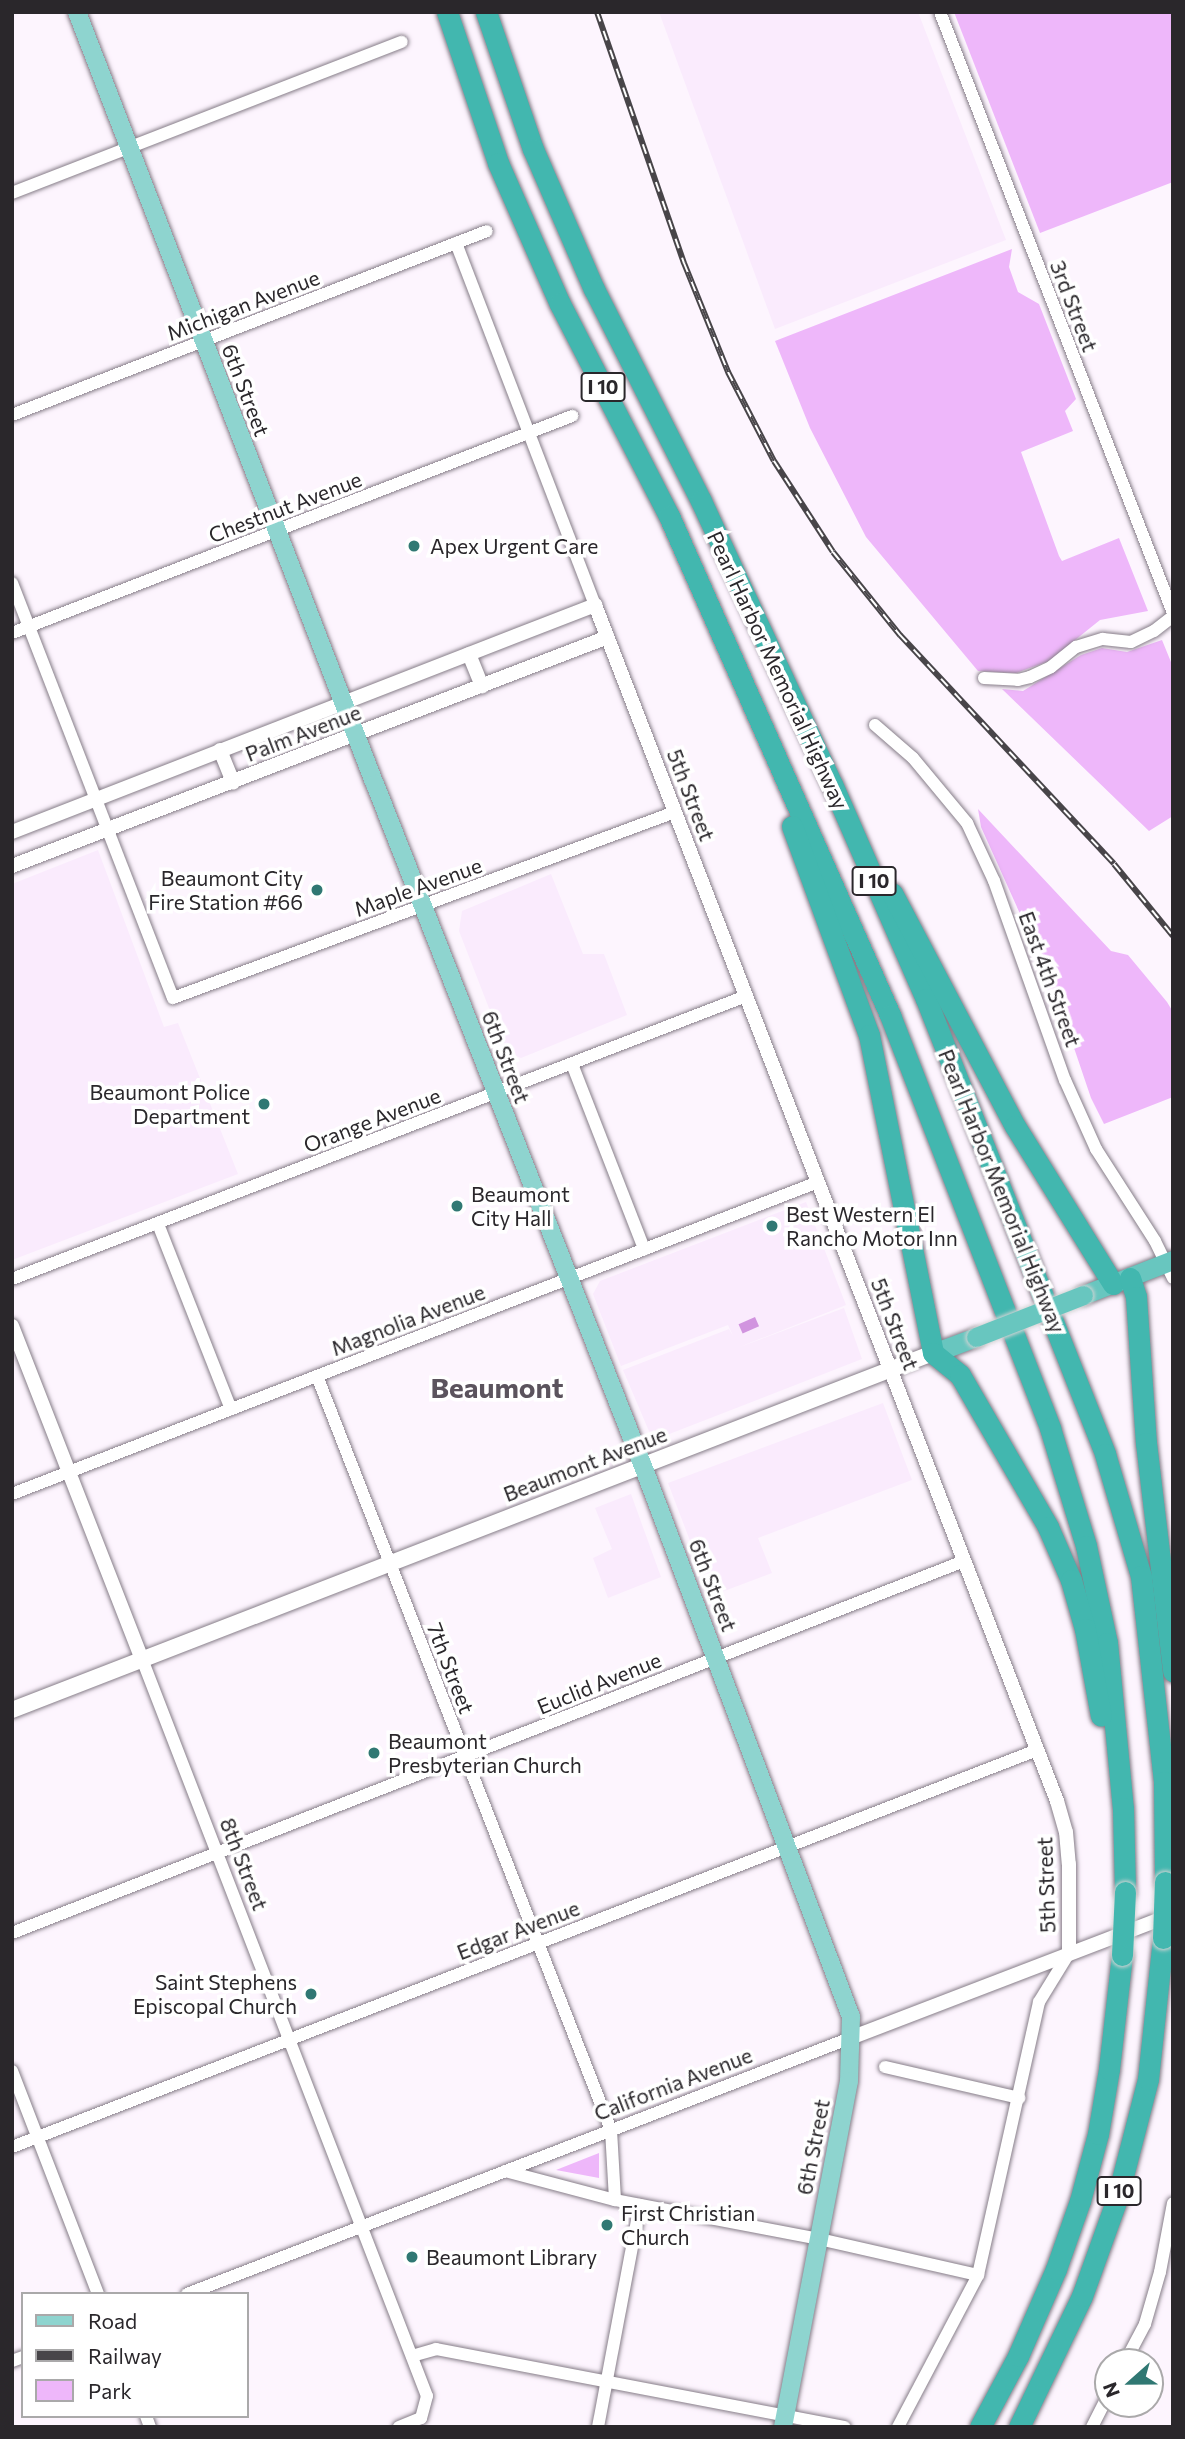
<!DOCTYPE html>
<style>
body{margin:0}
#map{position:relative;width:1185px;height:2439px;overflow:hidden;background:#fdf5fe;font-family:Commissioner,sans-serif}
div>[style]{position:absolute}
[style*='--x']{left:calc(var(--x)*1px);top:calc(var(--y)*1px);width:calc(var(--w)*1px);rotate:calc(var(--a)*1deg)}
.built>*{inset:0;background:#faebfd}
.green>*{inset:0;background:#eeb7fa}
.water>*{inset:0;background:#d194df;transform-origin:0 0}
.roads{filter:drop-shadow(0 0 2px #867d88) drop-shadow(0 0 2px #867d88)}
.minor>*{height:12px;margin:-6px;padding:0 6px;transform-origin:6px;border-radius:6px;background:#fff}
.tertiary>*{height:14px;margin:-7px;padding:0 7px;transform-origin:7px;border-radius:7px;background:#fff}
.secondary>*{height:16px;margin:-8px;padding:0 8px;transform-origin:8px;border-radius:8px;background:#fff}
.primary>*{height:18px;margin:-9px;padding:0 9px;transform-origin:9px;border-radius:9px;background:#8ed4cf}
.trunk>*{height:19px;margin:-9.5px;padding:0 9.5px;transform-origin:9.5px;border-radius:9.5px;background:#68c6bf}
.motorway>*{height:21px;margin:-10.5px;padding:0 10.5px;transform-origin:10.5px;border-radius:10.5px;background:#42b7af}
.rail>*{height:6px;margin-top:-3px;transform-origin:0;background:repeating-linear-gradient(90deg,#fff 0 10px,#484549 0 20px);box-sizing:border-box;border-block:2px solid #484549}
.bridges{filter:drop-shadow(0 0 2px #d4d4d5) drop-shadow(0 0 2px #d4d4d5)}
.trunk-bridge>*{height:19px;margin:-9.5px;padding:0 9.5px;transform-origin:9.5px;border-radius:9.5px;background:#68c6bf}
.motorway-bridge>*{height:21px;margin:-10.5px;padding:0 10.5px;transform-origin:10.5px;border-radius:10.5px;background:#42b7af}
.dots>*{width:19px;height:19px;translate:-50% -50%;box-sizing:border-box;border:4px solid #fff;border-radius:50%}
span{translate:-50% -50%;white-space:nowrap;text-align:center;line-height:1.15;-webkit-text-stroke:7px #fff;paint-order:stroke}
.shield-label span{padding:2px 5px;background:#fff;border:2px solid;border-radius:5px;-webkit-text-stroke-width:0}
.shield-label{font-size:19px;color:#2a272b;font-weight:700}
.street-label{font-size:21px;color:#2a272b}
.poi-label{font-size:21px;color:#2a272b}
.left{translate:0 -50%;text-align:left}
.right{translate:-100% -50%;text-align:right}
.district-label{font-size:28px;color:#5b535d;font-weight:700}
.frame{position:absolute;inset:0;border:14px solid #2a272b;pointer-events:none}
.legend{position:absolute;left:21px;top:2292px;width:228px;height:126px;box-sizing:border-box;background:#fff;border:2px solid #aaa9aa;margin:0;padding:9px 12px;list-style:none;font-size:21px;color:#2a272b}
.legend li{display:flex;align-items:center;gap:14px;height:35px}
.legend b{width:35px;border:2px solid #aaa9aa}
.north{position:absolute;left:1094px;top:2348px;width:70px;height:70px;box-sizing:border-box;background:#fff;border:2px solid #aaa9aa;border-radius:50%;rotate:249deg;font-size:19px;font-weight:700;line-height:28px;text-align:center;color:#2a272b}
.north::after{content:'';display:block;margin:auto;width:24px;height:32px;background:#307873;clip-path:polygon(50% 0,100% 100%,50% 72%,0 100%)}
</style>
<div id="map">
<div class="built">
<div style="clip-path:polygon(659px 12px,918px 12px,1006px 240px,775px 329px)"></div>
<div style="clip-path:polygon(98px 850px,164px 1027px,178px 1023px,238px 1174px,12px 1260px,12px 884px)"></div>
<div style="clip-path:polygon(551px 874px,583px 954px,604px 954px,627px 1015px,521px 1058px,506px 1052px,459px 931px,462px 911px)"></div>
<div style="clip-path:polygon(806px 1202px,846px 1305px,737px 1348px,844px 1308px,862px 1359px,659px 1438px,651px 1436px,623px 1370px,729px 1329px,733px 1336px,728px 1325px,621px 1366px,593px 1294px,600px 1281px)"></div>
<div style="clip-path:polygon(883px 1403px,912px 1480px,758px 1538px,772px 1573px,711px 1596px,668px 1483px)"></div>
<div style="clip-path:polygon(631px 1494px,661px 1577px,608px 1598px,593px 1558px,612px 1549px,595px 1508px)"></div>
</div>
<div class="green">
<div style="clip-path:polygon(954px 12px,1173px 12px,1173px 182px,1040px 233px)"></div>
<div style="clip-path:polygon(1012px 249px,1009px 267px,1018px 292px,1039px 304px,1076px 399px,1065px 411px,1073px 431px,1021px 452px,1059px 556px,1062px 561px,1119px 538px,1148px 611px,1100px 620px,1049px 661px,1016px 673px,978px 671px,866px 537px,810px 428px,775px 341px)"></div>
<div style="clip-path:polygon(1162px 640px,1173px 667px,1173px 816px,1149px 831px,1002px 689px,1023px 691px,1081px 655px,1102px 648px,1127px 652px)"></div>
<div style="clip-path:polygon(978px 809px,1111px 951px,1128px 955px,1167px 1002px,1173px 1012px,1173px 1097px,1104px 1124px,1091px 1098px,1072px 1042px,1049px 995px,1021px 916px,981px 827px)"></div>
<div style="clip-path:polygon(599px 2153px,599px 2178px,556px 2170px)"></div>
</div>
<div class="water">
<div style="left:755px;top:1317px;width:10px;height:18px;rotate:66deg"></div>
</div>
<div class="roads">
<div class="minor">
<div style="--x:940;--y:12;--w:645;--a:68.81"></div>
<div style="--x:12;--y:193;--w:418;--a:-21.2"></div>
<div style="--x:456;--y:243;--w:388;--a:69"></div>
<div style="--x:12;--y:415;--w:509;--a:-21.17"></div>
<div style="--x:12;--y:583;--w:445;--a:68.8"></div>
<div style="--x:173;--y:998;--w:535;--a:-20.33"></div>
<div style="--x:12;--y:633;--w:601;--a:-21.18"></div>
<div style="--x:984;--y:678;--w:34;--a:3"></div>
<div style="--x:1018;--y:680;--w:12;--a:-14"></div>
<div style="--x:1030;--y:677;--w:23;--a:-25"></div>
<div style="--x:1051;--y:667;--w:32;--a:-39"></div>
<div style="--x:1076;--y:647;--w:28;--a:-17"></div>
<div style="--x:1103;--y:639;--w:28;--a:6"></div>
<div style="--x:1131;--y:642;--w:25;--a:-26"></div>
<div style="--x:1154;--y:631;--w:24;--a:-38"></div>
<div style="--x:875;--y:725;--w:50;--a:41"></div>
<div style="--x:913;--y:758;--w:85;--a:50.3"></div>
<div style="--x:967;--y:823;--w:64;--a:65"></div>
<div style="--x:994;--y:881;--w:211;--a:70.4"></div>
<div style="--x:1065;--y:1080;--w:76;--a:65.8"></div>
<div style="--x:1096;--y:1149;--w:109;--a:57.3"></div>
<div style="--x:1155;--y:1241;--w:41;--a:64.1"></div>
<div style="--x:572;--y:1064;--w:199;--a:68.7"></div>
<div style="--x:158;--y:1224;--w:199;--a:68.5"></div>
<div style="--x:12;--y:1279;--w:787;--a:-21.08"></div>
<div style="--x:317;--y:1376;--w:809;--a:68.7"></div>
<div style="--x:611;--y:2130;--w:70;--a:86.7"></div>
<div style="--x:12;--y:1494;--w:864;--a:-21.16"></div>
<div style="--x:142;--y:1659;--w:790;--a:68.86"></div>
<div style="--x:427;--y:2396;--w:23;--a:105"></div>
<div style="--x:421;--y:2418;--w:24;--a:158"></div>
<div style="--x:12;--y:1933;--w:1022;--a:-21.34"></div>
<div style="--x:885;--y:2067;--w:138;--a:13"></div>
<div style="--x:12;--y:2071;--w:239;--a:68.9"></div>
<div style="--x:12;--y:2147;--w:1099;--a:-21.17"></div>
<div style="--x:505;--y:2171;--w:114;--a:14.8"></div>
<div style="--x:615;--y:2200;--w:208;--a:10.8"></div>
<div style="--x:819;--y:2239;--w:163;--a:12.8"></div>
<div style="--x:187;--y:2294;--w:714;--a:-21.1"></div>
<div style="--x:412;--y:2356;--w:25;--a:-16"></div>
<div style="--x:436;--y:2349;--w:416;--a:10.8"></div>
<div style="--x:12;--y:2361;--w:12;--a:-20"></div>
<div style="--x:1125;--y:2362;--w:43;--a:-62.2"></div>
<div style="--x:1145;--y:2324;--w:54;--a:-73.9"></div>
<div style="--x:1160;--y:2272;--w:70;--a:-79.3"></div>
<div style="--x:146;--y:2416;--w:12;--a:70"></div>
<div style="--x:598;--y:2427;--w:226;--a:-79.3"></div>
<div style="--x:898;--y:2427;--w:172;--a:-62.2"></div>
<div style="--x:978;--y:2275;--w:280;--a:-77.4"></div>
<div style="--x:1039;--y:2002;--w:57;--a:-58.5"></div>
<div style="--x:1092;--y:2427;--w:35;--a:-63"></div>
</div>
<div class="tertiary">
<div style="--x:469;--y:654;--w:35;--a:68"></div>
<div style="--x:220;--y:750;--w:35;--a:68"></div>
<div style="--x:12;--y:832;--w:626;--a:-21.27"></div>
<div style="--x:595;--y:605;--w:1282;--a:68.88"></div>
<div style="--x:1057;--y:1801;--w:32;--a:74"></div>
<div style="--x:1066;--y:1832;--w:32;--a:85"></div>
<div style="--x:1069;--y:1864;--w:89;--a:90"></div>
<div style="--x:12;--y:866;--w:638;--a:-21.02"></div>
<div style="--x:12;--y:1326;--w:357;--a:68.7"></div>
<div style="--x:853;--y:2037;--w:337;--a:-21"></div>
</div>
<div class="secondary">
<div style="--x:12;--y:1710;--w:988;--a:-21.19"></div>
</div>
<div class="primary">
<div style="--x:77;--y:12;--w:825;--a:68.91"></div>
<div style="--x:375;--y:784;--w:733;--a:68.55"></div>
<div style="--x:643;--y:1466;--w:589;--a:69.32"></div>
<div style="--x:851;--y:2017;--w:64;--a:91.8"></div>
<div style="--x:849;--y:2081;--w:352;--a:100.8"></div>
</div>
<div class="trunk">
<div style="--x:1083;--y:1295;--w:97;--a:-21.3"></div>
<div style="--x:933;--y:1353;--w:46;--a:-20.4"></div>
</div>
<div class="motorway">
<div style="--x:447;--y:12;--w:159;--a:71.3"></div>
<div style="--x:498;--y:163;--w:154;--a:66.3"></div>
<div style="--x:560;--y:304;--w:238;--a:62.8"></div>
<div style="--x:669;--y:516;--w:546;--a:66.11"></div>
<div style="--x:890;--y:1015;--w:443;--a:68.8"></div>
<div style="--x:1050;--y:1428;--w:123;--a:73"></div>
<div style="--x:1086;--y:1546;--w:99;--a:77.8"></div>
<div style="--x:1107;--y:1643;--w:166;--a:84.5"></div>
<div style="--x:1123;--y:1808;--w:84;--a:88.6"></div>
<div style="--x:486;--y:12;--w:145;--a:71.1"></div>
<div style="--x:533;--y:149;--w:153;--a:66.5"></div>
<div style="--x:594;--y:289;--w:237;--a:63.2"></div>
<div style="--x:701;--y:501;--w:312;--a:65.2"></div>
<div style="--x:832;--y:784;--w:235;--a:66.4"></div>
<div style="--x:926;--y:999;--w:489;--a:68.5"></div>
<div style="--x:1105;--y:1454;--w:127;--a:73.6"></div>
<div style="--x:1141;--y:1576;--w:207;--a:83.6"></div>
<div style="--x:1164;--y:1782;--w:100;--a:89.4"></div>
<div style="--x:792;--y:826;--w:223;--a:69.8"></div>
<div style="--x:869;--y:1035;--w:324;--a:78.6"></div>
<div style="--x:933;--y:1353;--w:35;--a:39"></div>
<div style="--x:960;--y:1375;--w:176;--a:59.9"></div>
<div style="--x:1048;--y:1527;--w:58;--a:66.5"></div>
<div style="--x:1071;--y:1580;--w:51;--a:74.1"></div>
<div style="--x:1085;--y:1629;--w:88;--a:79.6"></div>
<div style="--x:892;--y:893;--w:263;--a:62.2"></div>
<div style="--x:1015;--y:1126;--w:186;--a:58.2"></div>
<div style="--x:1130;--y:1278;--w:20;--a:72"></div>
<div style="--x:1136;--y:1297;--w:146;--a:86.1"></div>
<div style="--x:1146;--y:1443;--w:230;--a:83.2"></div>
<div style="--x:980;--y:2427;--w:81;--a:-61.8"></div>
<div style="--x:1018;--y:2356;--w:95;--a:-66.4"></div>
<div style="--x:1056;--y:2269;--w:72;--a:-70.6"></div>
<div style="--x:1080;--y:2201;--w:69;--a:-75"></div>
<div style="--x:1098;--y:2134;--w:66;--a:-80.4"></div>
<div style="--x:1109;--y:2069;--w:115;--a:-83.5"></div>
<div style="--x:1019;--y:2427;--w:145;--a:-64.3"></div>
<div style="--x:1082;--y:2296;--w:103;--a:-70.2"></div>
<div style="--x:1117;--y:2199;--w:124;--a:-75.5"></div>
<div style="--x:1148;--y:2079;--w:142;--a:-83.9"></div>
</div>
</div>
<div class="rail">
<div style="--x:597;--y:12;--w:266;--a:70.9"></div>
<div style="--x:684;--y:263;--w:118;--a:68"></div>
<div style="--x:728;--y:372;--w:100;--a:62.7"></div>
<div style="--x:774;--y:461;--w:108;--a:57"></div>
<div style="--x:833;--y:552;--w:107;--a:51.1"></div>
<div style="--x:900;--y:635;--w:313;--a:46.9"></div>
<div style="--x:1114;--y:864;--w:93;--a:50.7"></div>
</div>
<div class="bridges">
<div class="trunk-bridge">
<div style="--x:976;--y:1337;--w:115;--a:-21.4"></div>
</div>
<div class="motorway-bridge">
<div style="--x:1163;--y:1938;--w:56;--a:-88"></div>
<div style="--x:1122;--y:1955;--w:63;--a:-87.3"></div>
</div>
</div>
<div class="dots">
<div style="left:414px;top:546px;background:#307873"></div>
<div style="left:317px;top:890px;background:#307873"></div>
<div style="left:264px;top:1104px;background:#307873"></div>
<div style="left:457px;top:1206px;background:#307873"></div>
<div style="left:772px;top:1226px;background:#307873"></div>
<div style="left:374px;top:1753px;background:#307873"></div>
<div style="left:311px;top:1994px;background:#307873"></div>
<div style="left:607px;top:2225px;background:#307873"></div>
<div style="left:412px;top:2257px;background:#307873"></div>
</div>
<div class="shield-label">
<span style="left:603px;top:387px">I 10</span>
<span style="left:874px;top:881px">I 10</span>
<span style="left:1119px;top:2191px">I 10</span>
</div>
<div class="street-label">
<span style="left:243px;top:305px;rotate:-21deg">Michigan Avenue</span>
<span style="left:1074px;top:306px;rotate:69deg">3rd Street</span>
<span style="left:246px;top:390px;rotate:69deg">6th Street</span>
<span style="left:285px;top:507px;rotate:-21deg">Chestnut Avenue</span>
<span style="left:778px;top:670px;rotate:65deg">Pearl Harbor Memorial Highway</span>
<span style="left:303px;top:733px;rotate:-21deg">Palm Avenue</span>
<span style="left:691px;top:795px;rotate:69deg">5th Street</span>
<span style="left:418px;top:887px;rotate:-20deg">Maple Avenue</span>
<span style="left:1050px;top:979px;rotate:70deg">East 4th Street</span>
<span style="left:506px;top:1057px;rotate:69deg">6th Street</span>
<span style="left:372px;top:1120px;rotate:-21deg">Orange Avenue</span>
<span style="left:1002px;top:1191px;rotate:68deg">Pearl Harbor Memorial Highway</span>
<span style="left:408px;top:1320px;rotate:-21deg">Magnolia Avenue</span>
<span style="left:895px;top:1324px;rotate:69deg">5th Street</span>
<span style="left:585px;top:1464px;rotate:-21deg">Beaumont Avenue</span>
<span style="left:713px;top:1585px;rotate:69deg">6th Street</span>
<span style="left:451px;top:1668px;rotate:69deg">7th Street</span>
<span style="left:599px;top:1683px;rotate:-22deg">Euclid Avenue</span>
<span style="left:244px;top:1864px;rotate:69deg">8th Street</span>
<span style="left:1046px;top:1885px;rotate:-92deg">5th Street</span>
<span style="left:518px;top:1930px;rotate:-21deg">Edgar Avenue</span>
<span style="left:673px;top:2084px;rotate:-21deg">California Avenue</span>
<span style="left:813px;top:2147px;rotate:-79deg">6th Street</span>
</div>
<div class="poi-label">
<span class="left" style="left:430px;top:546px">Apex Urgent Care</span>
<span class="right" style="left:303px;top:890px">Beaumont City<br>Fire Station #66</span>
<span class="right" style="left:250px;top:1104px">Beaumont Police<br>Department</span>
<span class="left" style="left:471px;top:1206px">Beaumont<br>City Hall</span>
<span class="left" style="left:786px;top:1226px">Best Western El<br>Rancho Motor Inn</span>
<span class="left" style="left:388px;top:1753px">Beaumont<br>Presbyterian Church</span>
<span class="right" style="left:297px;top:1994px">Saint Stephens<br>Episcopal Church</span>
<span class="left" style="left:621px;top:2225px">First Christian<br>Church</span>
<span class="left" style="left:426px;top:2257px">Beaumont Library</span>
</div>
<div class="district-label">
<span style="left:497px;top:1387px">Beaumont</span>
</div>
<div class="frame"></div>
<ul class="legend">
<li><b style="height:9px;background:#8ed4cf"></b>Road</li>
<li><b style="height:9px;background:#484549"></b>Railway</li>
<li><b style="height:19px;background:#eeb7fa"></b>Park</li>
</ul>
<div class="north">N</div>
</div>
